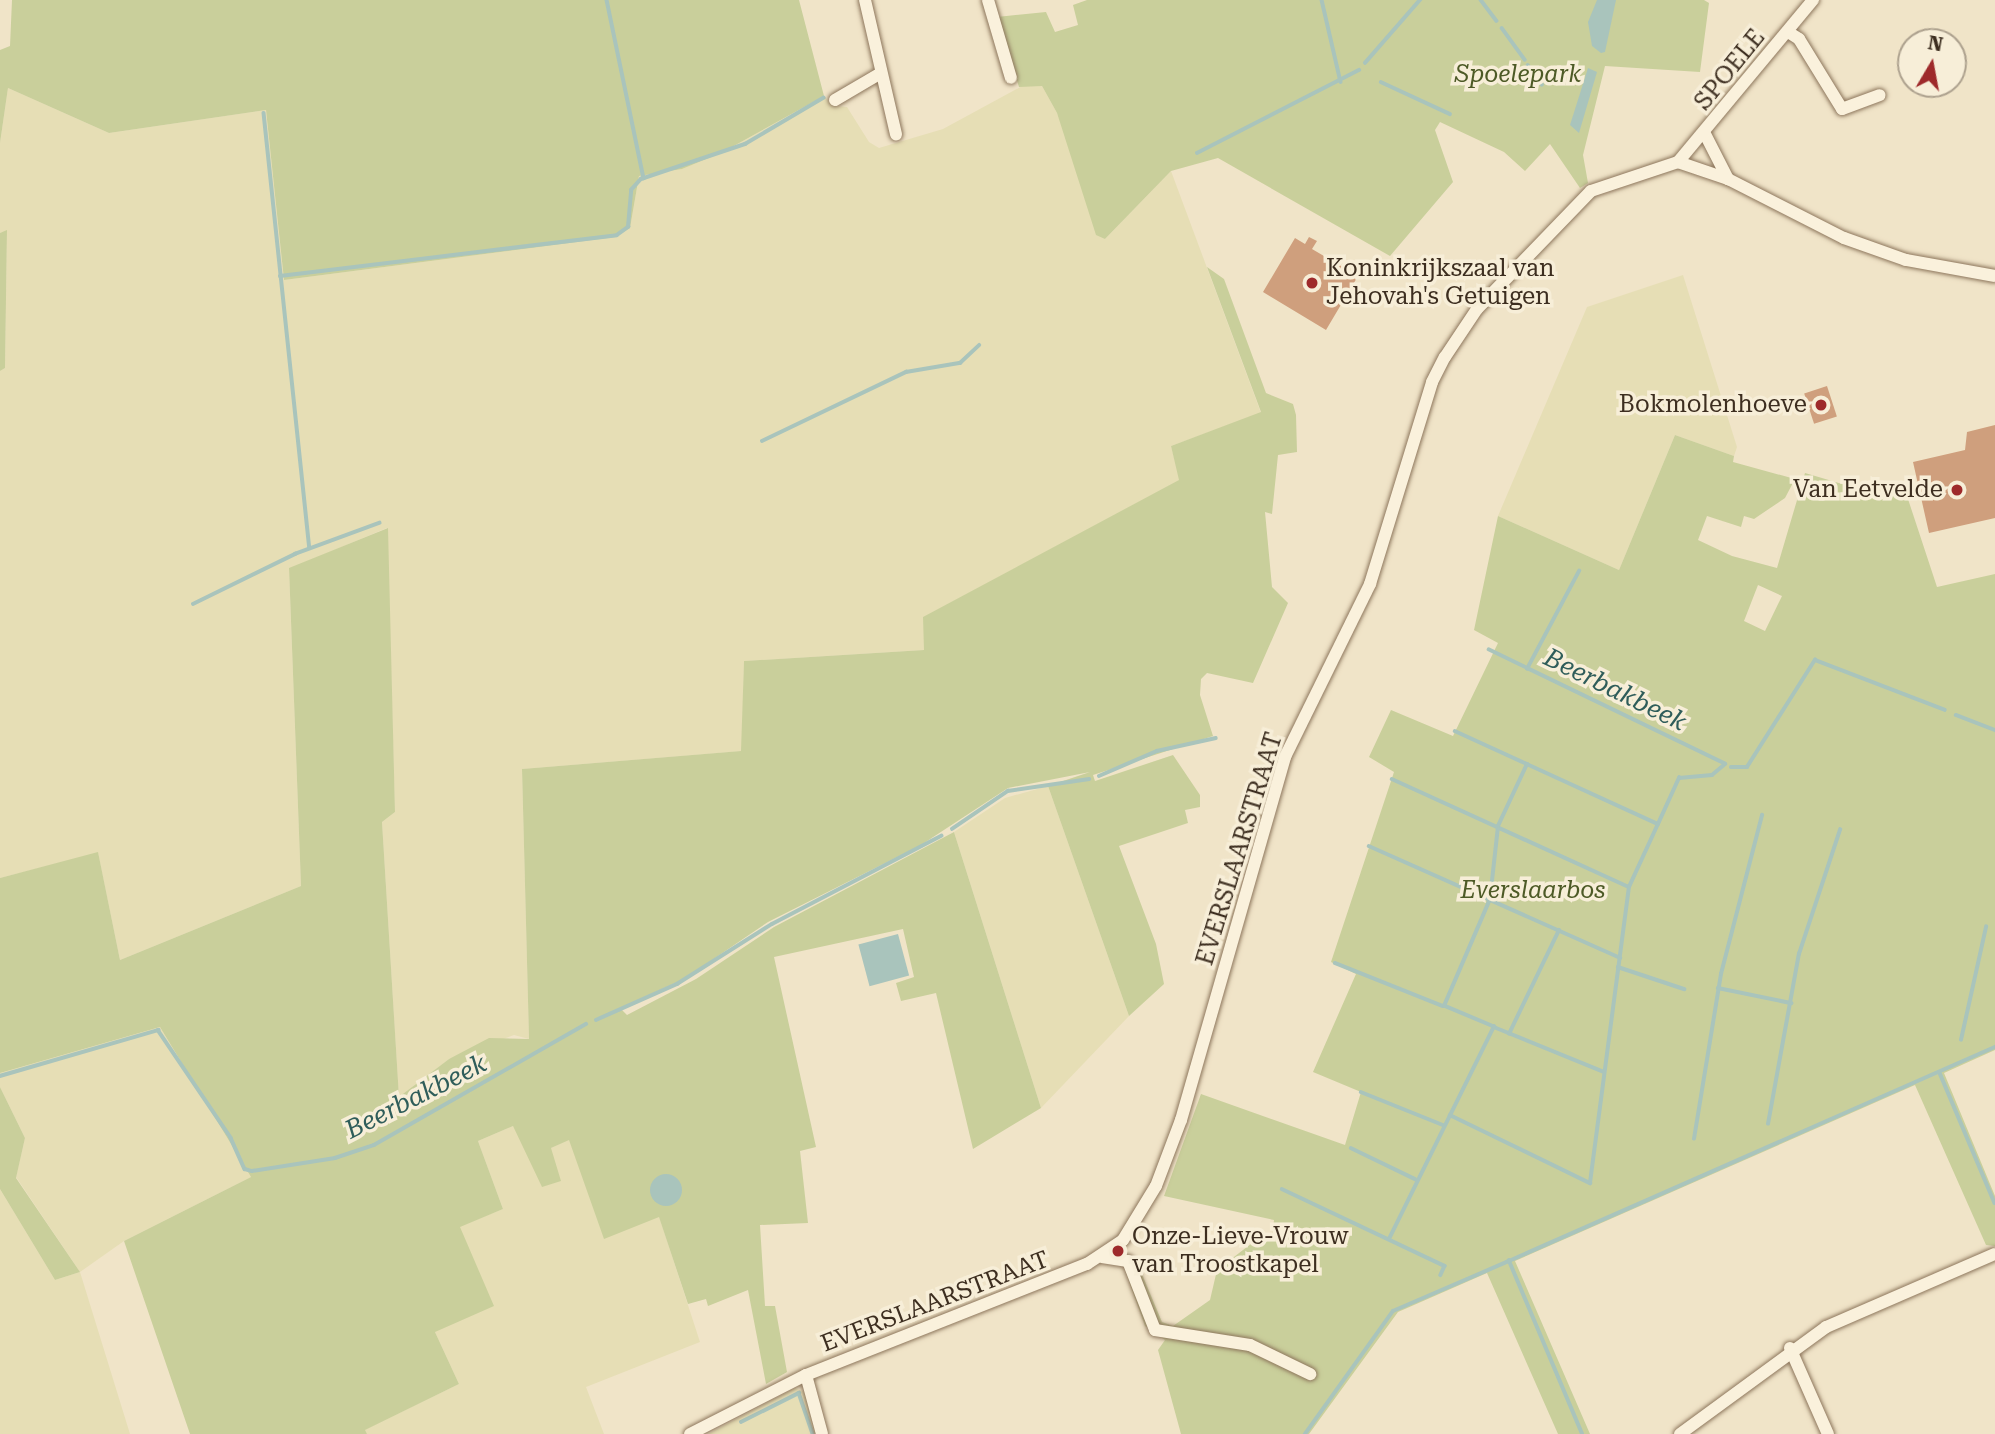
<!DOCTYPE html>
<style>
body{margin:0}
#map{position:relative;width:1995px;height:1434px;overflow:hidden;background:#f0e4c8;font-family:"Roboto Serif",serif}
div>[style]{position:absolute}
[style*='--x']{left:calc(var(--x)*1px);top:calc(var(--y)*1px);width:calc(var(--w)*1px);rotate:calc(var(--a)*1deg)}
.farmland>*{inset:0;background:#e6deb5}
.green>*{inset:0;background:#c9cf9b}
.water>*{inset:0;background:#a9c4bc;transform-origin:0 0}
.round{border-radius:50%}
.stream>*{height:3.5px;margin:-1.75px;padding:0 1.75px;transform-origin:1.75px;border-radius:1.75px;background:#a9c4bc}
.building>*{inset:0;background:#cf9f7d;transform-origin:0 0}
.roads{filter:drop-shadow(0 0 2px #8d765c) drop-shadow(0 0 2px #8d765c)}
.minor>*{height:12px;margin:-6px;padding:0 6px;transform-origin:6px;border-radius:6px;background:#faf1dc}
.dots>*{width:19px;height:19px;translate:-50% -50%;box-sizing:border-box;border:4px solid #f7eed8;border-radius:50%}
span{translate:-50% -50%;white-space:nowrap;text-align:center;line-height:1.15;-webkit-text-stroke:7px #f7eed8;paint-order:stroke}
.street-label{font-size:24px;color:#3d2e20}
.park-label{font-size:24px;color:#4d5a26;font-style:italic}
.poi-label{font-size:24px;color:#3d2e20}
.left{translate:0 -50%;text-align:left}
.right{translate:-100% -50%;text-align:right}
.water-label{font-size:26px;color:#2f5d5a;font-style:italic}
.north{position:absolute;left:1897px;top:28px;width:70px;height:70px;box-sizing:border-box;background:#f7eed8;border:2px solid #ada18e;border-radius:50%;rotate:10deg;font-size:19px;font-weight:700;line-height:28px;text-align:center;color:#3d2e20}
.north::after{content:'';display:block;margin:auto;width:24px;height:32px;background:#9e2a2b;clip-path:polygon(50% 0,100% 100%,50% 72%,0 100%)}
</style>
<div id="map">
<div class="farmland">
<div style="clip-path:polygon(1026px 84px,1042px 86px,1057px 113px,1105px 239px,1171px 171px,1261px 413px,1171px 446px,1180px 480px,924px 617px,924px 650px,744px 661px,742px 751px,522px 769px,529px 1039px,514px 1035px,449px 1059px,399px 1098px,382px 822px,395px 812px,387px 528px,289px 569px,301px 886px,120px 960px,98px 853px,0 878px,0 371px,5px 368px,7px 231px,0 233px,0 143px,8px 88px,109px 133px,266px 110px,284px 280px,616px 237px,630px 228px,639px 176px,682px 169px,721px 153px,824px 96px,834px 106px,847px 107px,869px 142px,879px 148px,943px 129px)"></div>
<div style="clip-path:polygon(1683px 275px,1737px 447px,1734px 456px,1675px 435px,1619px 570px,1498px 516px,1587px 307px)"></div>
<div style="clip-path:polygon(1048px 786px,1129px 1016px,1041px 1108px,954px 832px,1005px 798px)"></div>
<div style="clip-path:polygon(160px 1027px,251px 1177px,124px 1241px,80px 1272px,130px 1434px,0 1434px,0 1189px,55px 1280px,80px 1272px,16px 1177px,25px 1138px,0 1087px,0 1073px)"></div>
<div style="clip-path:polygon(513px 1126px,551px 1148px,569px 1139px,659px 1216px,700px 1342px,586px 1387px,604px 1434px,367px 1434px,364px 1430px,459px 1384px,435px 1332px,460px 1226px,503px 1209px,478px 1141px)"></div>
<div style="clip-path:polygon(795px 1388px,805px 1392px,817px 1434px,708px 1434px)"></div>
</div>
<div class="green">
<div style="clip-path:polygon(12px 0,799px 0,824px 96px,721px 153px,682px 169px,639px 176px,630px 228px,616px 237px,284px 280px,266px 110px,109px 133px,8px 88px,0 143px,0 50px,10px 46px)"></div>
<div style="clip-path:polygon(1087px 0,1704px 0,1709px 3px,1700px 72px,1605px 66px,1583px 155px,1588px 183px,1580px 188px,1550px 144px,1525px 171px,1504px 152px,1440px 122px,1435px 130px,1453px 182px,1390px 256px,1218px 158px,1171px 171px,1105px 239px,1096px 235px,1057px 113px,1042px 86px,1019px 87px,997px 17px,1046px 12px,1055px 32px,1078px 25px,1073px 5px)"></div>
<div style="clip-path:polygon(7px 230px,5px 368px,0 371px,0 233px)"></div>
<div style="clip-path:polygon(1207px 267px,1224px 279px,1266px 393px,1293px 404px,1296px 415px,1297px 452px,1278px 455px,1272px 514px,1265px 512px,1272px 587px,1288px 603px,1253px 683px,1207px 673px,1201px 679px,1200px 695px,1213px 736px,1093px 775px,1095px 781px,1173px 755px,1200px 795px,1200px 807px,1185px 810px,1188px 823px,1119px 846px,1156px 944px,1164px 984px,1129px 1016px,1048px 786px,1090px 772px,1008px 788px,921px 845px,768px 922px,684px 979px,620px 1008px,627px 1015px,696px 979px,774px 927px,954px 832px,1041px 1108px,973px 1149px,936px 993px,901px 1001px,896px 983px,914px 977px,903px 929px,774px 957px,816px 1147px,800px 1151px,808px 1223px,760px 1225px,765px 1306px,775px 1306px,787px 1372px,766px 1384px,748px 1290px,708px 1306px,706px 1299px,688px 1304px,659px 1217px,604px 1239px,569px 1140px,551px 1148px,561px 1181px,542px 1187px,513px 1126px,478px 1141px,503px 1209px,460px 1227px,494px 1306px,435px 1332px,459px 1384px,365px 1430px,367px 1434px,190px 1434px,124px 1241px,251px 1177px,160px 1027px,0 1073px,0 878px,98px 852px,120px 960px,301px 886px,289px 568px,388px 528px,395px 812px,382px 822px,399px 1097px,449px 1059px,489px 1038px,529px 1039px,522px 769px,741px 751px,744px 661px,924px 650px,923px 617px,1179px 480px,1171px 446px,1261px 412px)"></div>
<div style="clip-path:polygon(evenodd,1675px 435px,1734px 456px,1733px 462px,1795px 479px,1785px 498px,1754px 519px,1744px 516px,1741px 527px,1707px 516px,1698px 540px,1732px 556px,1777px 568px,1805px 473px,1876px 494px,1907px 496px,1937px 587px,1995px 574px,1995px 1050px,1944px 1073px,1995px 1196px,1995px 1246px,1986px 1245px,1915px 1085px,1515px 1261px,1590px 1434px,1558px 1434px,1487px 1273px,1398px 1312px,1309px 1434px,1181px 1434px,1158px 1350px,1165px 1340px,1145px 1326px,1123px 1265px,1136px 1260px,1162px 1322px,1173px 1326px,1210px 1300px,1217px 1270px,1256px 1240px,1272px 1238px,1274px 1220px,1164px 1196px,1201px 1094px,1345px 1145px,1361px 1092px,1313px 1072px,1356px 974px,1331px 962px,1394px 772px,1369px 757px,1391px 710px,1453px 736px,1498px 643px,1474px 630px,1498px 516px,1619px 570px,1675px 435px,1758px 585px,1782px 596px,1765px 631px,1744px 621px,1758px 585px)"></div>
<div style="clip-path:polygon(0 1087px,25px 1138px,16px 1178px,80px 1272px,55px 1280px,0 1189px)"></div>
</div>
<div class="water">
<div style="clip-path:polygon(1597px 0,1616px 0,1605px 52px,1601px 53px,1592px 46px,1588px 22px)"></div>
<div style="clip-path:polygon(1588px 68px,1597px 72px,1579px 133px,1570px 125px)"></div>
<div style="left:898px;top:934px;width:43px;height:41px;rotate:75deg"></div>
<div class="round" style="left:650px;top:1174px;width:32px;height:32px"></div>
</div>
<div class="stream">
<div style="--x:607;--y:0;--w:182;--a:78.3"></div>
<div style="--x:1322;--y:0;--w:84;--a:77"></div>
<div style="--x:1481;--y:0;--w:26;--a:53"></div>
<div style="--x:1502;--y:28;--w:39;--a:54"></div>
<div style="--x:1365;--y:63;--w:84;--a:-48.9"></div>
<div style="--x:1528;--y:65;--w:24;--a:54"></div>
<div style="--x:1381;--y:82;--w:76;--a:24.9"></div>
<div style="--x:264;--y:113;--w:437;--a:84"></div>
<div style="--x:1197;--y:153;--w:182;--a:-27.1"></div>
<div style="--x:280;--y:276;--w:339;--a:-6.9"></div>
<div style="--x:617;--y:235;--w:14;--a:-36"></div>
<div style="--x:628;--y:227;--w:37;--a:-85"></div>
<div style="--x:631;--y:190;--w:15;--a:-48"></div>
<div style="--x:641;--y:179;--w:110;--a:-18.6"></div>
<div style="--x:745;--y:144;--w:91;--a:-30.5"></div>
<div style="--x:762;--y:441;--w:160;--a:-25.6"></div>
<div style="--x:906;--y:372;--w:55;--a:-9.5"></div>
<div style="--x:960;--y:363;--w:26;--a:-43"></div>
<div style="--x:193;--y:604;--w:114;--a:-26.1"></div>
<div style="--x:295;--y:554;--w:90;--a:-20.3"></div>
<div style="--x:1527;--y:669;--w:111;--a:-62"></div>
<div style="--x:1956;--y:715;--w:42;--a:21"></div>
<div style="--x:1455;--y:731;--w:79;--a:24.6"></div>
<div style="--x:1731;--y:767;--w:16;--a:0"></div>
<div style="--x:1747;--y:767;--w:127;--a:-57.6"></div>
<div style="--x:1815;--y:660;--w:139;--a:21"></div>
<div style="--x:1099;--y:776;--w:63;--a:-23.3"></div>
<div style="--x:1157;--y:751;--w:60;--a:-12.4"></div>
<div style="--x:1392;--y:779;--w:260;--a:24.5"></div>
<div style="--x:952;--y:829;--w:68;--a:-34.2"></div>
<div style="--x:1008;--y:791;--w:82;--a:-8.4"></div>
<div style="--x:1369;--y:846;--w:275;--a:24"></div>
<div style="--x:1335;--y:963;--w:116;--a:21.7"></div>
<div style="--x:1618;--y:967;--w:70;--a:18.4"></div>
<div style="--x:1718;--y:988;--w:75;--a:11.6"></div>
<div style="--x:596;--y:1020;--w:89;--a:-24"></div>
<div style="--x:677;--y:984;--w:112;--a:-32.3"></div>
<div style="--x:772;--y:924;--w:191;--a:-27.5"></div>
<div style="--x:1494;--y:1027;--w:117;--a:22.2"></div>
<div style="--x:1509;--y:1034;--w:115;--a:-64.3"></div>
<div style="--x:1961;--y:1040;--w:116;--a:-77.5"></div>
<div style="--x:1940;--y:1073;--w:141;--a:67.1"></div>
<div style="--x:0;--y:1076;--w:165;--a:-16.2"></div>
<div style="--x:158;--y:1030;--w:130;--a:55.9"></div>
<div style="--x:231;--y:1138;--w:34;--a:66"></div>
<div style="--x:245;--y:1169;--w:7;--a:16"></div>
<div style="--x:252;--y:1171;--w:84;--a:-8.9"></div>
<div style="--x:335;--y:1158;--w:41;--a:-18.4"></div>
<div style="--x:374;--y:1145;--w:244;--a:-29.7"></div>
<div style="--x:1361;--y:1092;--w:88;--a:21.9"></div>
<div style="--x:1450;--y:1115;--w:156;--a:25.9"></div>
<div style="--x:1590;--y:1183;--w:299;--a:-82.5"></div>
<div style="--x:1629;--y:887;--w:69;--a:-65.3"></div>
<div style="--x:1768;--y:1124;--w:173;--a:-79.7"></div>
<div style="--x:1799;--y:954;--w:131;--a:-71.7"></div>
<div style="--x:1694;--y:1139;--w:167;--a:-80.7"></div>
<div style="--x:1721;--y:974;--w:164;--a:-75.5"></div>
<div style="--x:1351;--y:1148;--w:71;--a:25.8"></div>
<div style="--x:1282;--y:1189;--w:180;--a:25.3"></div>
<div style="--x:1445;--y:1266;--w:10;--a:114"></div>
<div style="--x:1389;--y:1239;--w:237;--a:-63.7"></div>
<div style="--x:1494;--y:1027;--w:54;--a:-157.2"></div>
<div style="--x:1444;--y:1006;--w:116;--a:-66.7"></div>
<div style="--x:1490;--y:899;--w:73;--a:-83.7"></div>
<div style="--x:1498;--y:826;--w:68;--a:-64.9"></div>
<div style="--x:1527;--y:764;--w:144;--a:24.6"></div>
<div style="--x:1658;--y:824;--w:51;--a:-65.5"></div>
<div style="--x:1679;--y:778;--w:33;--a:-5"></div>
<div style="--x:1712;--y:775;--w:17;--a:-40"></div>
<div style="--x:1725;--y:764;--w:262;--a:-154.2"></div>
<div style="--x:741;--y:1422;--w:65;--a:-26.6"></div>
<div style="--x:799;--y:1393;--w:43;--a:71.1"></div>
<div style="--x:1305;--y:1434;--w:151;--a:-54.4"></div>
<div style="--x:1393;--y:1311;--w:126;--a:-23.3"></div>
<div style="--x:1582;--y:1434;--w:188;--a:-112.9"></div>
<div style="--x:1509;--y:1261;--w:531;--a:-23.77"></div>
</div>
<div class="building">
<div style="clip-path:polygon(1309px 237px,1317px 241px,1312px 249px,1358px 276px,1326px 330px,1263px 292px,1295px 238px,1305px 244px)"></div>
<div style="left:1827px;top:386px;width:32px;height:24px;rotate:72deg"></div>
<div style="clip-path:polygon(1995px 425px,1995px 518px,1929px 533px,1913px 462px,1965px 450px,1967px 432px)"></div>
</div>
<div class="roads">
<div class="minor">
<div style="--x:865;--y:0;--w:138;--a:77"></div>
<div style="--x:988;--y:0;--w:81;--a:73.6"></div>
<div style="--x:1788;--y:32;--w:13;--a:32"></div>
<div style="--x:1799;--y:39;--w:82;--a:58.4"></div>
<div style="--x:1842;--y:109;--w:40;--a:-20.2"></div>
<div style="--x:835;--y:100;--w:53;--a:-30.4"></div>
<div style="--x:1705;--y:134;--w:51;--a:62.9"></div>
<div style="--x:1678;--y:162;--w:53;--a:18.8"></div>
<div style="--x:1728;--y:179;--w:130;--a:27"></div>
<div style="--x:1844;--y:238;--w:66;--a:19.5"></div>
<div style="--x:1906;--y:260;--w:90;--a:10.2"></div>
<div style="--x:1102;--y:1257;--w:26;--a:9"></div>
<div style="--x:1128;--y:1261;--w:74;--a:68.6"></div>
<div style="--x:1155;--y:1330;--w:96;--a:9"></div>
<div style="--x:1250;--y:1345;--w:67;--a:25.8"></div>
<div style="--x:1790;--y:1348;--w:94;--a:66.2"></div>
<div style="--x:806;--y:1375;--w:61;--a:74.8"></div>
<div style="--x:690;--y:1434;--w:130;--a:-27"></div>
<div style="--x:806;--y:1375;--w:302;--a:-21.6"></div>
<div style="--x:1087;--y:1264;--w:43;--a:-33.7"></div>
<div style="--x:1123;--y:1240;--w:63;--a:-58.6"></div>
<div style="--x:1156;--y:1186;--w:71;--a:-69.3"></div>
<div style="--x:1181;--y:1120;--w:378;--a:-74"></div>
<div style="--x:1285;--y:757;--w:193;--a:-63.8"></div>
<div style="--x:1370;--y:584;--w:211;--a:-72.9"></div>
<div style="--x:1432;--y:382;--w:28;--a:-63"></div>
<div style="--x:1445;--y:357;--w:58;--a:-56.3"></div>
<div style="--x:1477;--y:309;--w:164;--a:-46"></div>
<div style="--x:1591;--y:191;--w:92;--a:-18.4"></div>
<div style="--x:1678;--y:162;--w:211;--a:-50.2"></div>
<div style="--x:1680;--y:1434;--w:181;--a:-36.2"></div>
<div style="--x:1826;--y:1327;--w:184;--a:-23.4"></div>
</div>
</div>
<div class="dots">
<div style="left:1312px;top:283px;background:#9e2a2b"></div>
<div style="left:1821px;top:405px;background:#9e2a2b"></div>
<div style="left:1957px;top:490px;background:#9e2a2b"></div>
<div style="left:1118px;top:1251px;background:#9e2a2b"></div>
</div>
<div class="street-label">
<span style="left:1730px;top:70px;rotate:-51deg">SPOELE</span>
<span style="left:1240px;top:849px;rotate:-73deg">EVERSLAARSTRAAT</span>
<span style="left:935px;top:1302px;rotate:-21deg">EVERSLAARSTRAAT</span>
</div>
<div class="park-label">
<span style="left:1518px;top:75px">Spoelepark</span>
<span style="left:1533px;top:891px">Everslaarbos</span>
</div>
<div class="poi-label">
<span class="left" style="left:1326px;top:283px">Koninkrijkszaal van<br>Jehovah's Getuigen</span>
<span class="right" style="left:1807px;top:405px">Bokmolenhoeve</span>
<span class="right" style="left:1943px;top:490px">Van Eetvelde</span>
<span class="left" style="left:1132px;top:1251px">Onze-Lieve-Vrouw<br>van Troostkapel</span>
</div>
<div class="water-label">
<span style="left:1615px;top:690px;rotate:26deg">Beerbakbeek</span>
<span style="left:416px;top:1097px;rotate:-27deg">Beerbakbeek</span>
</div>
<div class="north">N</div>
</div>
